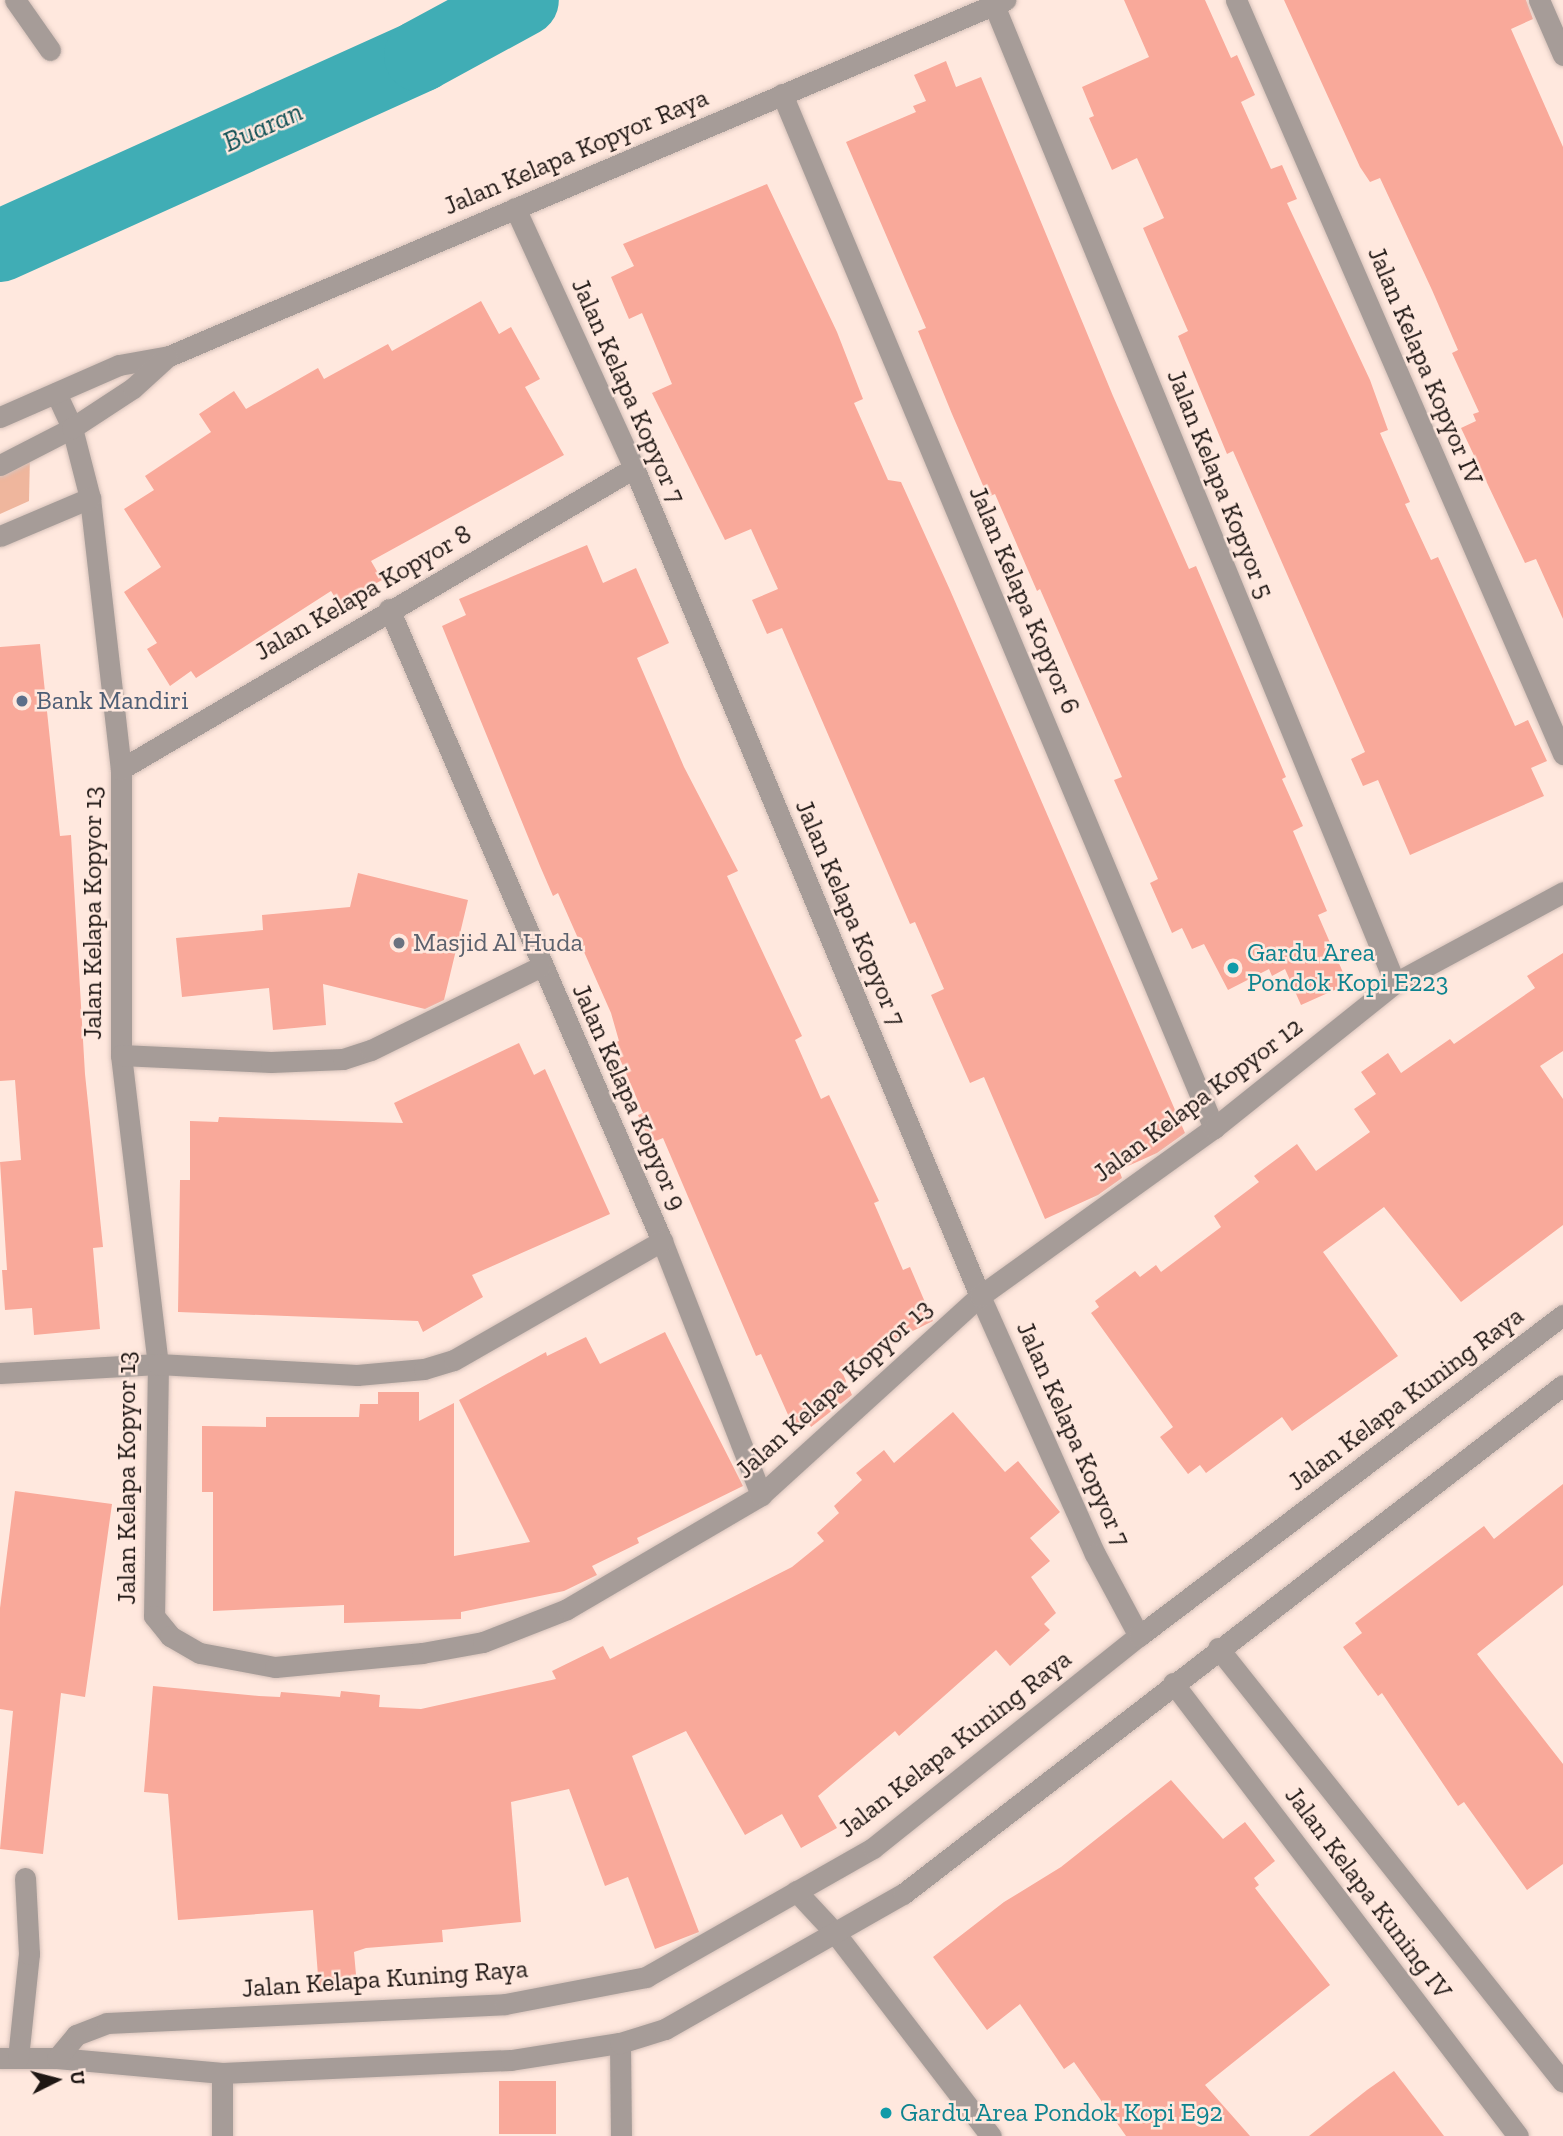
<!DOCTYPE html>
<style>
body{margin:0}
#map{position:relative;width:1563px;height:2136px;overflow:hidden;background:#ffe8de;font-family:"Zilla Slab",serif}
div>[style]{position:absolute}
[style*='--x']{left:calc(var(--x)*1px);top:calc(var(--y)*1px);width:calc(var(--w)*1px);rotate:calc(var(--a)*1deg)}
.green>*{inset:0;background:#efb69d}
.river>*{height:72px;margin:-36px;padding:0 36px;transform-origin:36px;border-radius:36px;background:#40adb5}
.building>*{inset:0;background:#f9a99a;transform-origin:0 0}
.roads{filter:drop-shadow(0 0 2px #d7c2ba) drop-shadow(0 0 2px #d7c2ba)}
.minor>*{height:21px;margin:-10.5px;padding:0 10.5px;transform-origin:10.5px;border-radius:10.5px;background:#a69c98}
.dots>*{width:19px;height:19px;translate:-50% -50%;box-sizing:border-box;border:4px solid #ffe8de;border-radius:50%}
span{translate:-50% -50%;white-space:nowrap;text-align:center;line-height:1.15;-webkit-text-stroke:5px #ffe8de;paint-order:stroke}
.street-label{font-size:26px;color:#1f1714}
.service-label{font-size:26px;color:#4e5e75}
.left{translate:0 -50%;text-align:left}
.worship-label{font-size:26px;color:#5b616d}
.culture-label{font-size:26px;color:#0d838f}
.water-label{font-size:28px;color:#135156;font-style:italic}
.north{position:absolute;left:21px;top:2045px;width:70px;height:70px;-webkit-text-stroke:5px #ffe8de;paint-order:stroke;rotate:84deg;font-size:19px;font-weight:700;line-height:28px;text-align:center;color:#1f1714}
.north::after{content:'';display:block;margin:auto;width:24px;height:32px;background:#1f1714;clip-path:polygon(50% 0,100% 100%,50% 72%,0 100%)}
</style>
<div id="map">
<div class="green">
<div style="clip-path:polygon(30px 454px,29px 501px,0 514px,0 466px)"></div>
</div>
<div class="river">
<div style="--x:0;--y:246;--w:461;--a:-24.3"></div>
<div style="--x:420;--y:56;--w:117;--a:-28.5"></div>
</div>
<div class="building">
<div style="clip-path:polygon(1124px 0,1205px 0,1231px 58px,1237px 55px,1255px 95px,1241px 102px,1271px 169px,1282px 165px,1297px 199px,1287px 203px,1370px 380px,1388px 430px,1380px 433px,1410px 502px,1405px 504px,1431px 560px,1438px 557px,1515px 726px,1528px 720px,1547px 761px,1531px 768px,1544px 796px,1410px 855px,1378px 780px,1363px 786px,1351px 759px,1365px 752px,1233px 451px,1227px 454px,1178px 336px,1188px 331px,1143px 228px,1164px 218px,1137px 158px,1112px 170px,1089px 118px,1094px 116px,1082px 87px,1149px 57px)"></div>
<div style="clip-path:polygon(1284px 0,1526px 0,1533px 19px,1511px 29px,1563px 147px,1563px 619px,1536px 559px,1525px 563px,1461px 428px,1476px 421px,1473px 414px,1479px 412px,1452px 353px,1458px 350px,1432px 290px,1380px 178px,1370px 182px,1360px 167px)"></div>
<div style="clip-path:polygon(946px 61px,956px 87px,981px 77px,1113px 396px,1189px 569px,1196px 566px,1286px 777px,1282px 779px,1303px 826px,1293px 831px,1327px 911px,1318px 915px,1348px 984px,1301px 1005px,1285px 969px,1272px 976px,1269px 969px,1228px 990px,1204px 944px,1192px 949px,1182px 928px,1172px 933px,1150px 883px,1158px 879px,1114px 780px,1122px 777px,1040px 589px,1037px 591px,995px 494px,988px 497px,952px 414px,918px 331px,926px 328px,846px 142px,916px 112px,913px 106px,926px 101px,914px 75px)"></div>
<div style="clip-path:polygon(767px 184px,837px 332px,863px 399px,854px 403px,888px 480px,901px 482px,950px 590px,1185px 1133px,1157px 1153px,1119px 1170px,1122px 1178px,1098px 1195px,1045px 1219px,984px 1077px,970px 1083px,931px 995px,944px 989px,915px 922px,910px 924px,782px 628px,767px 634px,752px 600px,778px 589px,751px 529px,725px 540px,652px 393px,672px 384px,642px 313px,629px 319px,611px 277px,634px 266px,623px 244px)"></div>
<div style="clip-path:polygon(481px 301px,499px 334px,511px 327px,540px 379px,525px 387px,564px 455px,371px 561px,382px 580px,339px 604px,331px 591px,196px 678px,191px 671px,170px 686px,147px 649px,157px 643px,124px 592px,161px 567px,124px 509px,154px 490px,145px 476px,211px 432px,199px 414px,234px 391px,246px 409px,318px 368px,324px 379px,388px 344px,392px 351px)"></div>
<div style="clip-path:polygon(587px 545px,603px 583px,636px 568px,669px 643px,637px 658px,684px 767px,738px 871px,727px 876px,802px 1036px,795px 1040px,821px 1099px,829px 1095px,879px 1201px,874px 1203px,903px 1270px,910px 1267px,933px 1321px,840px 1367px,852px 1395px,811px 1427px,807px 1419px,793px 1426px,761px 1354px,756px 1356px,663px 1138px,651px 1143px,638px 1115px,643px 1113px,613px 1043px,619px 1041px,611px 1013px,558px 893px,553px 896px,540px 866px,442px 626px,466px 615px,459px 599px)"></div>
<div style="clip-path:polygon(40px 644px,60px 836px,71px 835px,85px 1074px,103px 1247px,93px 1248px,100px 1329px,34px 1335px,32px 1308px,5px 1310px,2px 1270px,7px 1270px,0 1162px,21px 1160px,15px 1080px,0 1081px,0 647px)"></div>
<div style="clip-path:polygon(358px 873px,468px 900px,444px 1000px,425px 1009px,323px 984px,326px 1025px,273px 1030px,269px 988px,182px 997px,176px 938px,263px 930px,262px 915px,350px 907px)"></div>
<div style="clip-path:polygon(1563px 953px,1563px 1051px,1540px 1066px,1563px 1099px,1563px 1225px,1461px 1302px,1384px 1207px,1323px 1252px,1398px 1356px,1292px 1431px,1282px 1417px,1206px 1473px,1200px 1465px,1188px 1474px,1160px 1437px,1173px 1427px,1091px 1313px,1099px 1307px,1095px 1301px,1135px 1271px,1140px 1277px,1156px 1265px,1161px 1272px,1221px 1227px,1214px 1216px,1259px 1182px,1254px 1176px,1297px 1144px,1316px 1171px,1370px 1132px,1354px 1109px,1376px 1094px,1361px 1072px,1388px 1053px,1401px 1073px,1450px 1039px,1454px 1044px,1535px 988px,1527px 976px)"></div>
<div style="clip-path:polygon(519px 1043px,534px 1075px,545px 1069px,610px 1214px,472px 1275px,483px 1297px,423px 1332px,418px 1321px,178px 1312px,180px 1180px,190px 1180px,190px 1121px,218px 1122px,219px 1117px,403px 1123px,394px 1103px)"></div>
<div style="clip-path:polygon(665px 1332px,743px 1486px,637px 1538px,639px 1543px,592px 1566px,597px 1575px,564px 1591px,461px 1612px,461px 1619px,344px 1623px,344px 1605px,213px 1611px,213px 1492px,202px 1492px,202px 1426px,266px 1427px,266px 1417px,359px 1417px,360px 1404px,378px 1404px,378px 1392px,419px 1392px,419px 1421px,454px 1403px,454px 1556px,530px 1542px,459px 1400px,546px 1352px,547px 1356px,586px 1337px,600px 1364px)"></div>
<div style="clip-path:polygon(953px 1412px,1005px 1472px,1018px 1461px,1060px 1512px,1030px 1538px,1050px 1561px,1031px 1577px,1056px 1613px,1044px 1624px,1050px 1630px,1010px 1666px,996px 1650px,899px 1736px,895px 1731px,818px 1796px,837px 1828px,801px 1848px,782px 1814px,745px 1835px,686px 1731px,632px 1756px,699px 1932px,655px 1949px,628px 1877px,605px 1886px,569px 1789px,511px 1802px,521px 1922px,442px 1930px,443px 1942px,366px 1948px,354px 1952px,357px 1986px,319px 1989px,313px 1910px,178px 1920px,168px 1794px,144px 1792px,153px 1686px,259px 1696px,280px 1697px,281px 1692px,340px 1697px,341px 1691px,380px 1695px,379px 1707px,421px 1709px,556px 1679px,552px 1671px,603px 1646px,610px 1659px,792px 1567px,824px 1541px,817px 1533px,839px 1513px,834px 1506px,862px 1480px,856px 1473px,884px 1450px,894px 1463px)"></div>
<div style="clip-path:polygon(1563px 1484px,1563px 1585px,1477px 1654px,1563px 1764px,1563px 1864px,1527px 1890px,1464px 1802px,1458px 1806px,1382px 1693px,1378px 1696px,1343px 1647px,1362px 1633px,1355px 1623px,1484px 1526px,1494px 1539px)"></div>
<div style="clip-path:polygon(15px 1491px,112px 1504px,85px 1697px,61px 1693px,43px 1854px,0 1849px,13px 1711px,0 1709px,0 1608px)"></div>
<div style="clip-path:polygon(1171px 1780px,1223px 1839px,1245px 1822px,1275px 1861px,1254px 1878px,1259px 1885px,1255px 1888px,1330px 1985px,1205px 2085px,1250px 2136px,1126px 2136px,1074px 2062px,1064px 2069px,1020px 2004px,987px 2030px,933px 1957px,1004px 1902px,1061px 1867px)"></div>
<div style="clip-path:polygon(1394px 2071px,1444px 2136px,1309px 2136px,1367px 2090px)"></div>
<div style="left:499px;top:2081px;width:57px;height:53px"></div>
</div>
<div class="roads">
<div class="minor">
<div style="--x:15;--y:0;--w:61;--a:55"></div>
<div style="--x:1236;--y:0;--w:822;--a:66.55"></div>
<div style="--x:1539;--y:0;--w:60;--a:66.4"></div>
<div style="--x:994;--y:5;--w:1057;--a:67.71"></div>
<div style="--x:782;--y:94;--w:1121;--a:67.33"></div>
<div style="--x:515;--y:208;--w:286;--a:65.4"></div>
<div style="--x:634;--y:468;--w:897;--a:67.32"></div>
<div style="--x:980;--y:1296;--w:282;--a:66"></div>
<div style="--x:1095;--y:1554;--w:93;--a:61.8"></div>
<div style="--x:56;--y:393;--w:38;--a:65"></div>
<div style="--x:72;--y:428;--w:72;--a:75.6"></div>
<div style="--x:90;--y:498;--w:273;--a:83.5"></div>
<div style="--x:121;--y:769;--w:286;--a:90"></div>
<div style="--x:121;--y:1055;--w:311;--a:83.2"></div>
<div style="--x:158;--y:1364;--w:252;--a:90.9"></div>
<div style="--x:154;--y:1616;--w:26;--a:51"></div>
<div style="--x:170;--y:1636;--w:34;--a:30"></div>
<div style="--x:200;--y:1653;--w:76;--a:10.6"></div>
<div style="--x:275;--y:1667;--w:148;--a:-5.4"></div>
<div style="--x:422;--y:1653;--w:62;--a:-10.2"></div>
<div style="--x:483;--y:1642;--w:90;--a:-21.4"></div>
<div style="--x:567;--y:1609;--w:225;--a:-30.4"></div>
<div style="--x:761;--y:1495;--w:296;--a:-42.3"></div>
<div style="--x:980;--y:1296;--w:288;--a:-35.7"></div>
<div style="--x:1214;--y:1128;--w:232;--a:-38.7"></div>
<div style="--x:1395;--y:983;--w:191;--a:-28.4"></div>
<div style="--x:0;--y:417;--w:130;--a:-23.6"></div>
<div style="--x:119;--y:365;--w:51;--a:-10.2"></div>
<div style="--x:169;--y:356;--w:909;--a:-23.07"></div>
<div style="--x:0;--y:465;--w:81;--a:-27.2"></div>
<div style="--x:72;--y:428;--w:73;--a:-33.3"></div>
<div style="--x:133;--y:388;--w:46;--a:-42.4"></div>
<div style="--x:0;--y:536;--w:98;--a:-22.9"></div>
<div style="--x:389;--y:609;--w:688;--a:66.64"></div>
<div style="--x:662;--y:1241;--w:273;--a:68.7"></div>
<div style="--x:121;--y:769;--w:595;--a:-30.4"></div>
<div style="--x:121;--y:1055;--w:150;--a:2.7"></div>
<div style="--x:271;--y:1062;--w:72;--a:-2.4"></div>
<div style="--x:343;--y:1059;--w:29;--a:-18"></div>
<div style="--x:371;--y:1050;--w:188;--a:-26.2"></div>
<div style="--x:0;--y:1373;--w:158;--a:-3.3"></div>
<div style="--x:158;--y:1364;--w:199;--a:3.2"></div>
<div style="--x:357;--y:1375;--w:67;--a:-5.1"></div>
<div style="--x:424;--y:1369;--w:31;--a:-17"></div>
<div style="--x:454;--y:1360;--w:240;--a:-29.8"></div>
<div style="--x:1218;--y:1648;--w:554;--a:51.52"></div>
<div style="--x:1173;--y:1683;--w:569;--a:52.71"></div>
<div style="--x:796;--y:1891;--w:57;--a:47.1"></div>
<div style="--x:835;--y:1933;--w:256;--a:52.5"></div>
<div style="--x:620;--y:2043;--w:93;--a:89.4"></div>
<div style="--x:0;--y:2058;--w:57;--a:0"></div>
<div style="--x:57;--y:2058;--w:166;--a:5.2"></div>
<div style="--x:222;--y:2073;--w:289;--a:-2.6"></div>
<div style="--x:511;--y:2060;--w:110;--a:-8.9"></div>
<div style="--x:620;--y:2043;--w:47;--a:-17.3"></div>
<div style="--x:665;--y:2029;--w:274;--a:-29.6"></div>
<div style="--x:903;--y:1894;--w:833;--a:-37.64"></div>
<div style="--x:18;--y:2058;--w:105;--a:-84"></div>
<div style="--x:29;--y:1954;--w:76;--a:-93"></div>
<div style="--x:57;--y:2058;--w:30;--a:-50"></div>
<div style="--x:76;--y:2035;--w:33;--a:-21"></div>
<div style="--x:107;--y:2023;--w:398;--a:-2.7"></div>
<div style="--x:505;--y:2004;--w:144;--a:-10.8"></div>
<div style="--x:646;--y:1977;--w:261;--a:-29.6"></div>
<div style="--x:873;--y:1848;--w:340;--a:-38.6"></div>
<div style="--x:1139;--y:1636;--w:532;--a:-37.13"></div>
<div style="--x:222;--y:2073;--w:63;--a:90"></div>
</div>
</div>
<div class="dots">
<div style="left:22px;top:701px;background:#5c6f8a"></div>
<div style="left:399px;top:943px;background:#6b7280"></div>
<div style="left:1233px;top:968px;background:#0f9aa8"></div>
<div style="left:886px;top:2113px;background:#0f9aa8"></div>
</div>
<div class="street-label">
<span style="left:576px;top:152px;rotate:-23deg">Jalan Kelapa Kopyor Raya</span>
<span style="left:1425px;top:366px;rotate:67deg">Jalan Kelapa Kopyor IV</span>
<span style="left:628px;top:391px;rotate:66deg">Jalan Kelapa Kopyor 7</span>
<span style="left:1220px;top:484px;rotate:68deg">Jalan Kelapa Kopyor 5</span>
<span style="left:363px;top:593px;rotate:-30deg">Jalan Kelapa Kopyor 8</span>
<span style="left:1024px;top:600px;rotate:67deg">Jalan Kelapa Kopyor 6</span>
<span style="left:93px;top:913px;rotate:-90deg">Jalan Kelapa Kopyor 13</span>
<span style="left:850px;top:913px;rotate:67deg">Jalan Kelapa Kopyor 7</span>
<span style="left:629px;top:1097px;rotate:66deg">Jalan Kelapa Kopyor 9</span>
<span style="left:1198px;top:1100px;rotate:-37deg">Jalan Kelapa Kopyor 12</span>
<span style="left:834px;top:1389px;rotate:-42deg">Jalan Kelapa Kopyor 13</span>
<span style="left:1406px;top:1399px;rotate:-37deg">Jalan Kelapa Kuning Raya</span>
<span style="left:1073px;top:1434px;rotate:66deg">Jalan Kelapa Kopyor 7</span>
<span style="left:127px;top:1478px;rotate:-90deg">Jalan Kelapa Kopyor 13</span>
<span style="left:955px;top:1744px;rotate:-38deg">Jalan Kelapa Kuning Raya</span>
<span style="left:1368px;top:1893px;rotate:53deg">Jalan Kelapa Kuning IV</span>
<span style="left:385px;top:1979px;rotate:-4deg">Jalan Kelapa Kuning Raya</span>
</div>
<div class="service-label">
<span class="left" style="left:36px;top:701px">Bank Mandiri</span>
</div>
<div class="worship-label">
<span class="left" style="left:413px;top:943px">Masjid Al Huda</span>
</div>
<div class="culture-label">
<span class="left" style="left:1247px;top:968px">Gardu Area<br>Pondok Kopi E223</span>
<span class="left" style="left:900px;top:2113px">Gardu Area Pondok Kopi E92</span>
</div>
<div class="water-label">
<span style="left:263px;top:127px;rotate:-24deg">Buaran</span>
</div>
<div class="north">U</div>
</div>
